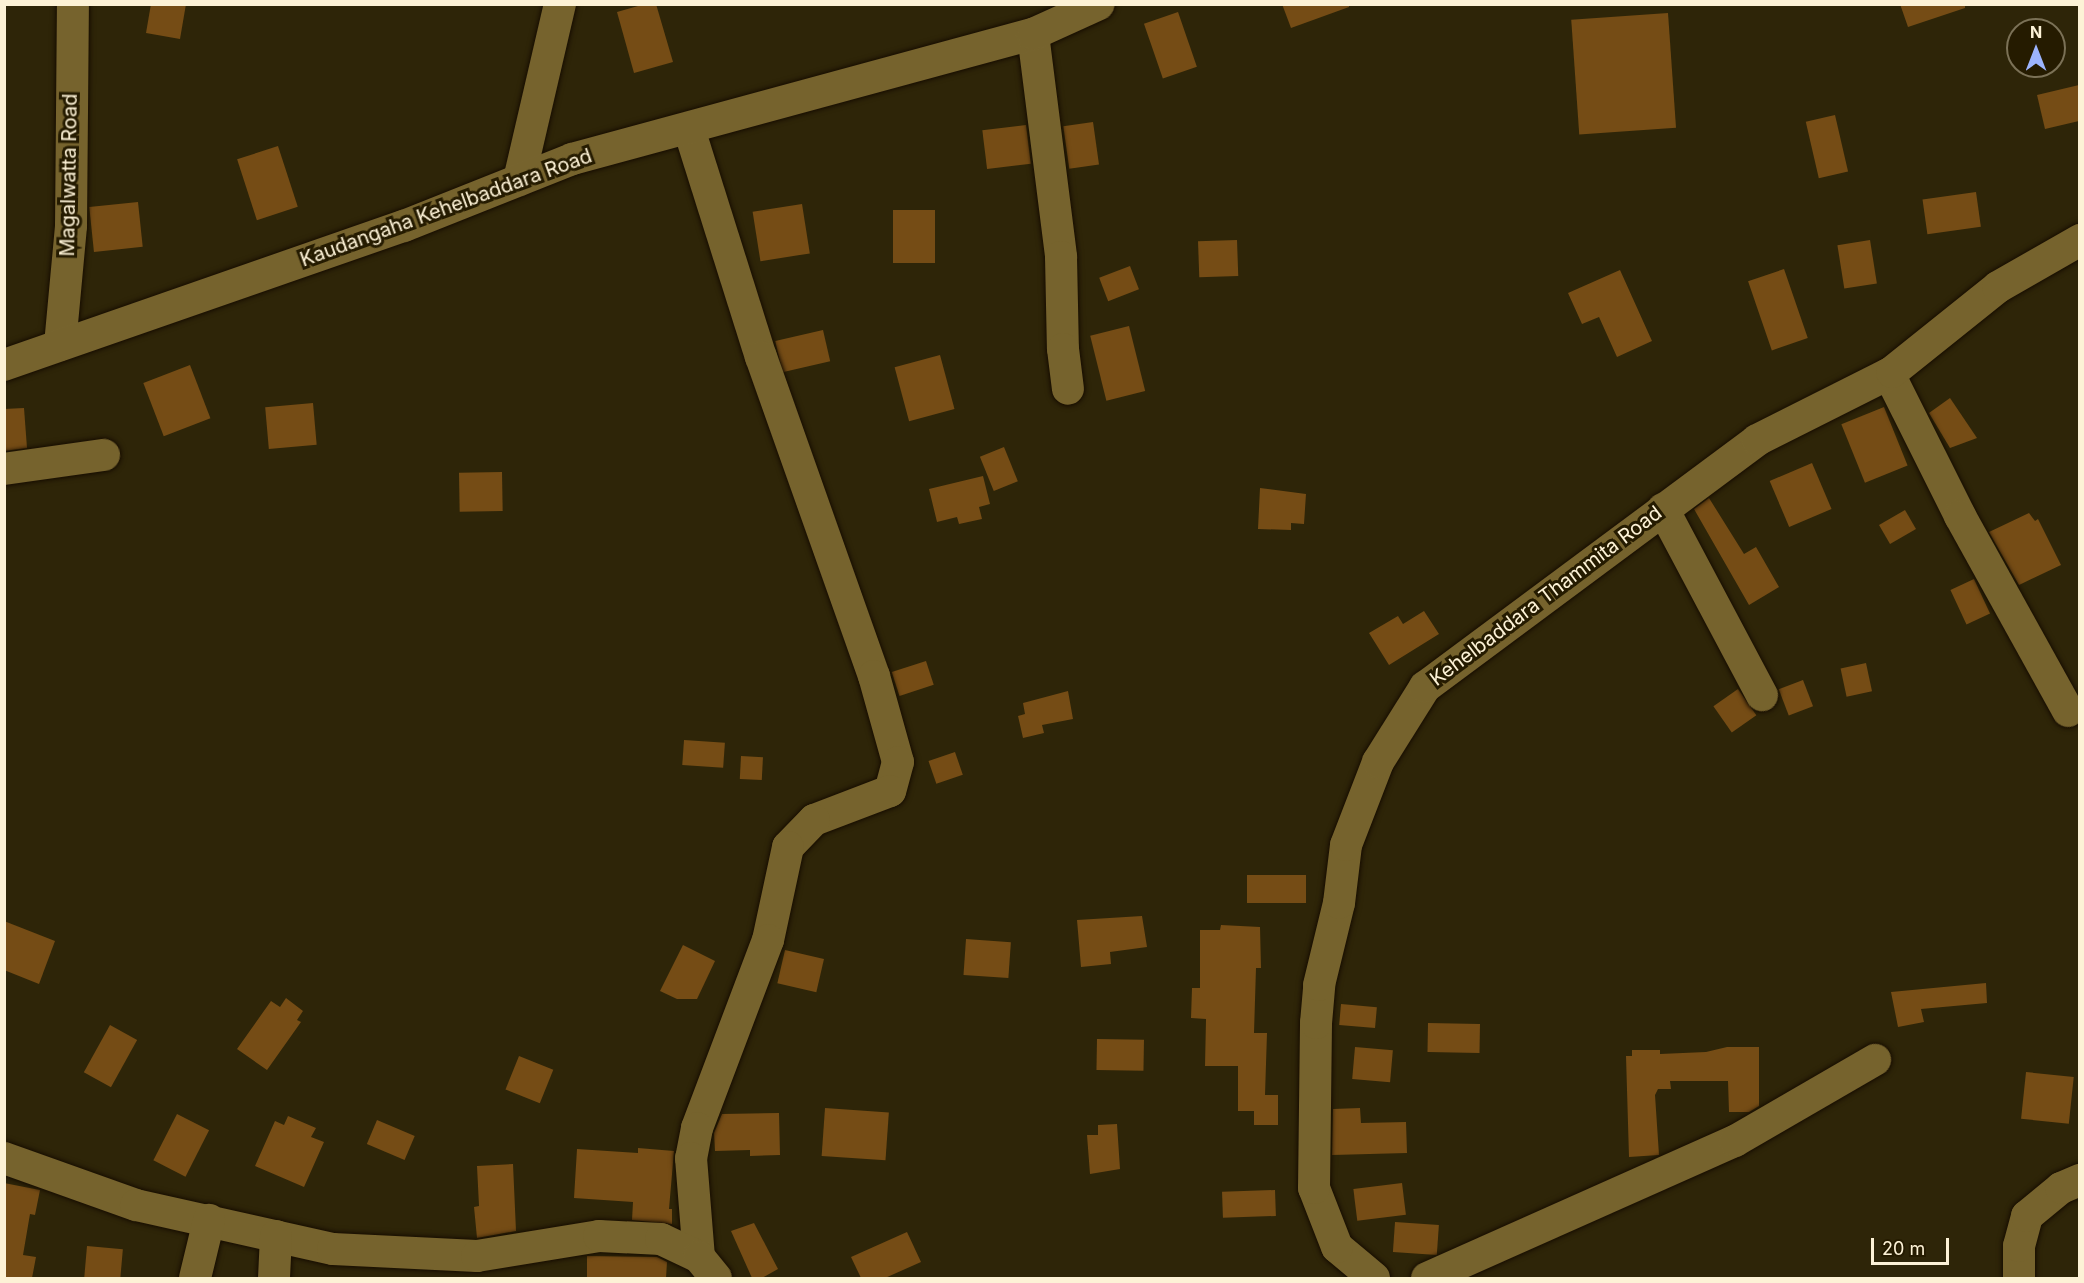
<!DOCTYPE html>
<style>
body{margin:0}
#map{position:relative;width:2084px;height:1283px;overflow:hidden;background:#2e2508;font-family:Inter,sans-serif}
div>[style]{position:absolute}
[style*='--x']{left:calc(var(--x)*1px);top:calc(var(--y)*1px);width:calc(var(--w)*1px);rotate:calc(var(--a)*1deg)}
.building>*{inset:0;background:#754c15;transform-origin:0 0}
.roads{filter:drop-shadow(0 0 2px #170d00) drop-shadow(0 0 2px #170d00)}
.minor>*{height:32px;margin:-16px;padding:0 16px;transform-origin:16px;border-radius:16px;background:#76632d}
span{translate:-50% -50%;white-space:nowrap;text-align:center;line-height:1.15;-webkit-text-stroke:6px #251b00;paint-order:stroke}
.street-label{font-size:20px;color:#fdf2d6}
.frame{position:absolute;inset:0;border:6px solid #fdf2d6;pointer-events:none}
.north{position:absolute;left:2006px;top:18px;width:60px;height:60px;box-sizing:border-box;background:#251b00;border:2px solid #7b7156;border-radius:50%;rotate:0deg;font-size:16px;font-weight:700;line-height:24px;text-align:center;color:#fdf2d6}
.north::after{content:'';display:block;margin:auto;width:21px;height:27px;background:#9cb4fd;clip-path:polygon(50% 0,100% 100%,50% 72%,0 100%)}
.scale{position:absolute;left:1871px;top:1238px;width:78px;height:27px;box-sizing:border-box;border:3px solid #fdf2d6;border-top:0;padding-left:8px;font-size:18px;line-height:21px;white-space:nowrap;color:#fdf2d6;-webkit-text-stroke:4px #251b00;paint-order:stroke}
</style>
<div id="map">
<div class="building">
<div style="clip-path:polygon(151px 4px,186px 4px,180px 39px,146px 33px)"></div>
<div style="clip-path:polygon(645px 4px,656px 4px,673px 62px,634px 73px,617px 12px)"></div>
<div style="clip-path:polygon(1282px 4px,1349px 4px,1349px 7px,1291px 28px)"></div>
<div style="clip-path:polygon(1900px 4px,1965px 4px,1965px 8px,1908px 27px)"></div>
<div style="left:1178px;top:12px;width:58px;height:36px;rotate:71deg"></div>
<div style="left:1668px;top:13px;width:115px;height:97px;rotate:86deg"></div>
<div style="clip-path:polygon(2079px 85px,2079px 121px,2045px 129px,2037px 95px)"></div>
<div style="left:1835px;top:115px;width:58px;height:30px;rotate:77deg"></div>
<div style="left:1093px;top:122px;width:43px;height:30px;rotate:82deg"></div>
<div style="left:1026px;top:125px;width:39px;height:44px;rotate:83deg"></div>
<div style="left:278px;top:146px;width:64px;height:43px;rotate:72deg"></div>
<div style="left:1976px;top:192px;width:35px;height:54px;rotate:82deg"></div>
<div style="left:138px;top:202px;width:45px;height:49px;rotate:84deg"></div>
<div style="left:802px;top:204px;width:50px;height:50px;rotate:81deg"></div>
<div style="left:893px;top:210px;width:42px;height:53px"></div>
<div style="left:1237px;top:240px;width:36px;height:39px;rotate:88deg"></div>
<div style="left:1870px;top:240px;width:44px;height:33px;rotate:81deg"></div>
<div style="left:1130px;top:266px;width:25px;height:33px;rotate:69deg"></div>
<div style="left:1784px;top:269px;width:73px;height:38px;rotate:71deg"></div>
<div style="clip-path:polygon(1620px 270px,1652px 341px,1617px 357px,1599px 317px,1582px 324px,1568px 293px)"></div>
<div style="left:1129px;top:326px;width:67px;height:40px;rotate:76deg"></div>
<div style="left:823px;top:330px;width:32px;height:49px;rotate:77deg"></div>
<div style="left:940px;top:355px;width:56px;height:47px;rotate:75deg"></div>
<div style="left:190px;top:365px;width:57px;height:50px;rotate:69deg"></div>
<div style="clip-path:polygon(1950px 398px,1977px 438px,1950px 448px,1929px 413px)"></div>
<div style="left:313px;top:403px;width:42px;height:48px;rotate:85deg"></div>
<div style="left:1884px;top:407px;width:63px;height:46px;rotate:68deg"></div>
<div style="clip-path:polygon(24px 408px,27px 448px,4px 451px,4px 409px)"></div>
<div style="left:1004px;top:447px;width:37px;height:26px;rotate:68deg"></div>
<div style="left:1812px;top:463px;width:50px;height:46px;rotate:67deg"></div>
<div style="left:502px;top:472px;width:39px;height:43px;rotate:89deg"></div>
<div style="clip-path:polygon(983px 476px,990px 504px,979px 507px,982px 519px,959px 524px,957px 517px,937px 522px,929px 489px)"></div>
<div style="clip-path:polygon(1260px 488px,1306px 494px,1304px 524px,1291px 523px,1291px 530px,1258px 529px)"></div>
<div style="clip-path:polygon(1709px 498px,1744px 554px,1756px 547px,1779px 587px,1749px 605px,1694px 509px)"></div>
<div style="left:1905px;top:510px;width:22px;height:30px;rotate:60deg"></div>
<div style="clip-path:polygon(2029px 513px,2035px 521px,2038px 519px,2061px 565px,2019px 585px,1989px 532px)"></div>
<div style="left:1974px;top:579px;width:38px;height:26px;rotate:65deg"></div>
<div style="clip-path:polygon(1424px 611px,1439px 634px,1389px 665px,1369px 633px,1398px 616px,1403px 624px)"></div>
<div style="left:926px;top:661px;width:25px;height:36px;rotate:72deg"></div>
<div style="left:1866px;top:663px;width:29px;height:26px;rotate:78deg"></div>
<div style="left:1803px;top:680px;width:28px;height:26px;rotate:69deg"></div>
<div style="left:1738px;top:689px;width:32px;height:30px;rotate:55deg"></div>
<div style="clip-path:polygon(1068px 691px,1073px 719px,1042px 725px,1044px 733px,1023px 738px,1018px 716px,1025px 714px,1023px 703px)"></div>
<div style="left:684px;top:740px;width:41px;height:25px;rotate:4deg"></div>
<div style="left:955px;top:752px;width:24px;height:28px;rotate:71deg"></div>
<div style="left:741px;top:756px;width:22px;height:23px;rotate:3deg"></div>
<div style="left:1247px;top:875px;width:59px;height:28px"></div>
<div style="clip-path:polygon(1142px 916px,1147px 947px,1110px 952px,1111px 964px,1081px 967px,1077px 920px)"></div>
<div style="clip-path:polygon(4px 921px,55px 941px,39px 984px,4px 970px)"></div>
<div style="clip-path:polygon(1221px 925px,1260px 927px,1261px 968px,1256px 968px,1254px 1033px,1267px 1033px,1265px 1095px,1278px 1095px,1278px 1125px,1254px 1125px,1254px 1111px,1238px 1111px,1238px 1066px,1205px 1066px,1206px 1019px,1191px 1018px,1192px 988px,1200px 988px,1200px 930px,1220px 930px)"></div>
<div style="left:966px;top:939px;width:45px;height:36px;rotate:4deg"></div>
<div style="clip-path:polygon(683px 945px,715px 961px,697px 999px,677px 999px,660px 991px)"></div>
<div style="left:785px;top:950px;width:40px;height:34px;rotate:13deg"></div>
<div style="clip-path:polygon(1986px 983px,1987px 1003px,1921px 1009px,1924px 1022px,1898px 1027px,1891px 992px)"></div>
<div style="clip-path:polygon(286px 998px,303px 1011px,297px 1020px,301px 1022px,267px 1070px,237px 1049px,271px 1001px,280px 1007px)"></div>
<div style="left:1341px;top:1004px;width:36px;height:21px;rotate:5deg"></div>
<div style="left:1428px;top:1023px;width:52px;height:29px;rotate:1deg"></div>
<div style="left:110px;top:1025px;width:31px;height:54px;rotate:29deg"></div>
<div style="left:1097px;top:1039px;width:47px;height:31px;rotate:1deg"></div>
<div style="left:1355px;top:1047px;width:38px;height:32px;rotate:5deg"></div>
<div style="clip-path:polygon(1727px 1047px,1759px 1047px,1759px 1106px,1749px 1112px,1729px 1112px,1728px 1081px,1670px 1081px,1671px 1089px,1658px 1089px,1655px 1095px,1659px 1155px,1629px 1157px,1626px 1056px,1632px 1056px,1632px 1050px,1660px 1050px,1660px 1054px,1706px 1052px)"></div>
<div style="left:519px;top:1056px;width:37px;height:36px;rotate:22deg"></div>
<div style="left:2026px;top:1072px;width:48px;height:47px;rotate:6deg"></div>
<div style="left:825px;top:1108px;width:64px;height:48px;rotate:4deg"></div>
<div style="clip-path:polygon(1360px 1108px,1361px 1123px,1406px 1122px,1407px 1153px,1332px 1155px,1333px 1109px)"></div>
<div style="clip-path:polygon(779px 1113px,780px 1155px,750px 1156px,750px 1150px,715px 1151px,714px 1133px,722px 1114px)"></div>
<div style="left:177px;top:1114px;width:36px;height:52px;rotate:27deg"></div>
<div style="clip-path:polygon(288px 1116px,316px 1128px,311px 1137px,324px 1142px,304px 1187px,255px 1166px,275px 1121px,284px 1125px)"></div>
<div style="left:377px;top:1120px;width:41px;height:26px;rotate:23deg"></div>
<div style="clip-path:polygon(1117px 1124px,1120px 1169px,1090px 1174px,1087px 1135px,1098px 1135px,1098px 1125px)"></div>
<div style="clip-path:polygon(638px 1148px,674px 1151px,669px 1209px,672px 1209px,672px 1224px,632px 1220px,633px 1202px,574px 1198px,577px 1149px,638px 1153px)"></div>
<div style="clip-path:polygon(513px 1164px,516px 1231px,477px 1238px,474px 1207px,479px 1206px,477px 1166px)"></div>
<div style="clip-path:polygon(4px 1183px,40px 1190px,35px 1215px,30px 1214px,23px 1255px,36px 1257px,32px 1278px,4px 1278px)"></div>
<div style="left:1402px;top:1183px;width:32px;height:49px;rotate:83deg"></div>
<div style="left:1275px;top:1190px;width:26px;height:53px;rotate:88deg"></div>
<div style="left:1395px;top:1222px;width:44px;height:30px;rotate:4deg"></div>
<div style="clip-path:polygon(754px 1223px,778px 1269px,762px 1278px,752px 1278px,731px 1231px)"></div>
<div style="clip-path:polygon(907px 1232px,921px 1262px,885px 1278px,861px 1278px,851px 1257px)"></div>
<div style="left:87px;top:1246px;width:36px;height:32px;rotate:5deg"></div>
<div style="clip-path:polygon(587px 1256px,657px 1257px,667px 1262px,666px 1278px,587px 1278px)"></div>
</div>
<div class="roads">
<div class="minor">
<div style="--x:1033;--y:34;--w:225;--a:82.8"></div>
<div style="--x:1061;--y:257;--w:92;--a:88.8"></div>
<div style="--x:1063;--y:349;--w:40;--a:82.9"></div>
<div style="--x:689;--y:129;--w:239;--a:72.5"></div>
<div style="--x:761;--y:357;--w:338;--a:70.5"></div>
<div style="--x:874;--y:676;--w:89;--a:74.4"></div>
<div style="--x:898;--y:762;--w:30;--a:105"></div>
<div style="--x:890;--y:791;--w:81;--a:159.1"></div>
<div style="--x:814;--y:820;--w:37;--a:134"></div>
<div style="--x:788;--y:847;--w:95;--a:102.1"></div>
<div style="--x:768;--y:940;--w:201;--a:110.7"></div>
<div style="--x:697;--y:1128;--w:31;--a:101"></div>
<div style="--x:691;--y:1158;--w:99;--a:85.4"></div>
<div style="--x:519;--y:180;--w:181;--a:-76.9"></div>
<div style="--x:60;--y:345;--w:120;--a:-84.7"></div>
<div style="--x:71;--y:226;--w:222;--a:-89.5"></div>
<div style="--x:4;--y:365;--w:423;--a:-19.2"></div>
<div style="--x:404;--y:226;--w:181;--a:-21.7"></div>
<div style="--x:572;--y:159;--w:478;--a:-15.2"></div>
<div style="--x:1033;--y:34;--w:72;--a:-24.4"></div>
<div style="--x:1889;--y:374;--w:159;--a:63.4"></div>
<div style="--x:1960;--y:516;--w:223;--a:61"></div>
<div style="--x:4;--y:469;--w:101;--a:-8"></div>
<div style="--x:1663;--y:509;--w:211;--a:62"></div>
<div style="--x:4;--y:1158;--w:140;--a:19.6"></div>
<div style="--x:136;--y:1205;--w:202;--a:12.6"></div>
<div style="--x:333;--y:1249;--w:144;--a:2.8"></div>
<div style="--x:477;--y:1256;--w:124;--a:-9.3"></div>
<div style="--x:599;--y:1236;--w:62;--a:2.8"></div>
<div style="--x:661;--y:1239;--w:42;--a:25.3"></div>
<div style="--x:699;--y:1257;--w:27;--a:51"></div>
<div style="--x:195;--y:1278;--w:60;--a:-76.4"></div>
<div style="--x:274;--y:1278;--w:42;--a:-87.3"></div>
<div style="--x:1374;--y:1278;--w:48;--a:-140"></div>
<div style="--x:1337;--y:1247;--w:63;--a:-111.3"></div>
<div style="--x:1314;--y:1188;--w:165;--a:-89.3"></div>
<div style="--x:1316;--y:1023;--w:38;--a:-85"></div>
<div style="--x:1319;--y:985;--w:84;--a:-76.3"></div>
<div style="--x:1339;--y:903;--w:58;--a:-83.1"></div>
<div style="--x:1346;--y:845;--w:89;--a:-68.9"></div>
<div style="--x:1378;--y:762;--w:89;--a:-57.9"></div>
<div style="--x:1425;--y:687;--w:414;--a:-36.6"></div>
<div style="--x:1757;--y:440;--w:151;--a:-26.7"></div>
<div style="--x:1892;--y:372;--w:136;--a:-38.7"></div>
<div style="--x:1998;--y:287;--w:95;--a:-29.8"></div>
<div style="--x:1427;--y:1278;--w:337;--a:-24"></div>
<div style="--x:1735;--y:1141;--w:162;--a:-30.1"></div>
<div style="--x:2019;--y:1278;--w:32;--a:-90"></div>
<div style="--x:2019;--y:1246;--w:31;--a:-75"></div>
<div style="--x:2027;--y:1216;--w:44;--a:-39.5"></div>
<div style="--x:2061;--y:1188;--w:21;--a:-23"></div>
</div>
</div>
<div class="street-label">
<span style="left:69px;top:175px;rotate:-89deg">Magalwatta Road</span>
<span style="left:446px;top:208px;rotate:-20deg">Kaudangaha Kehelbaddara Road</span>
<span style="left:1546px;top:596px;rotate:-37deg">Kehelbaddara Thammita Road</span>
</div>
<div class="frame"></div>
<div class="north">N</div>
<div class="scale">20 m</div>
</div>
